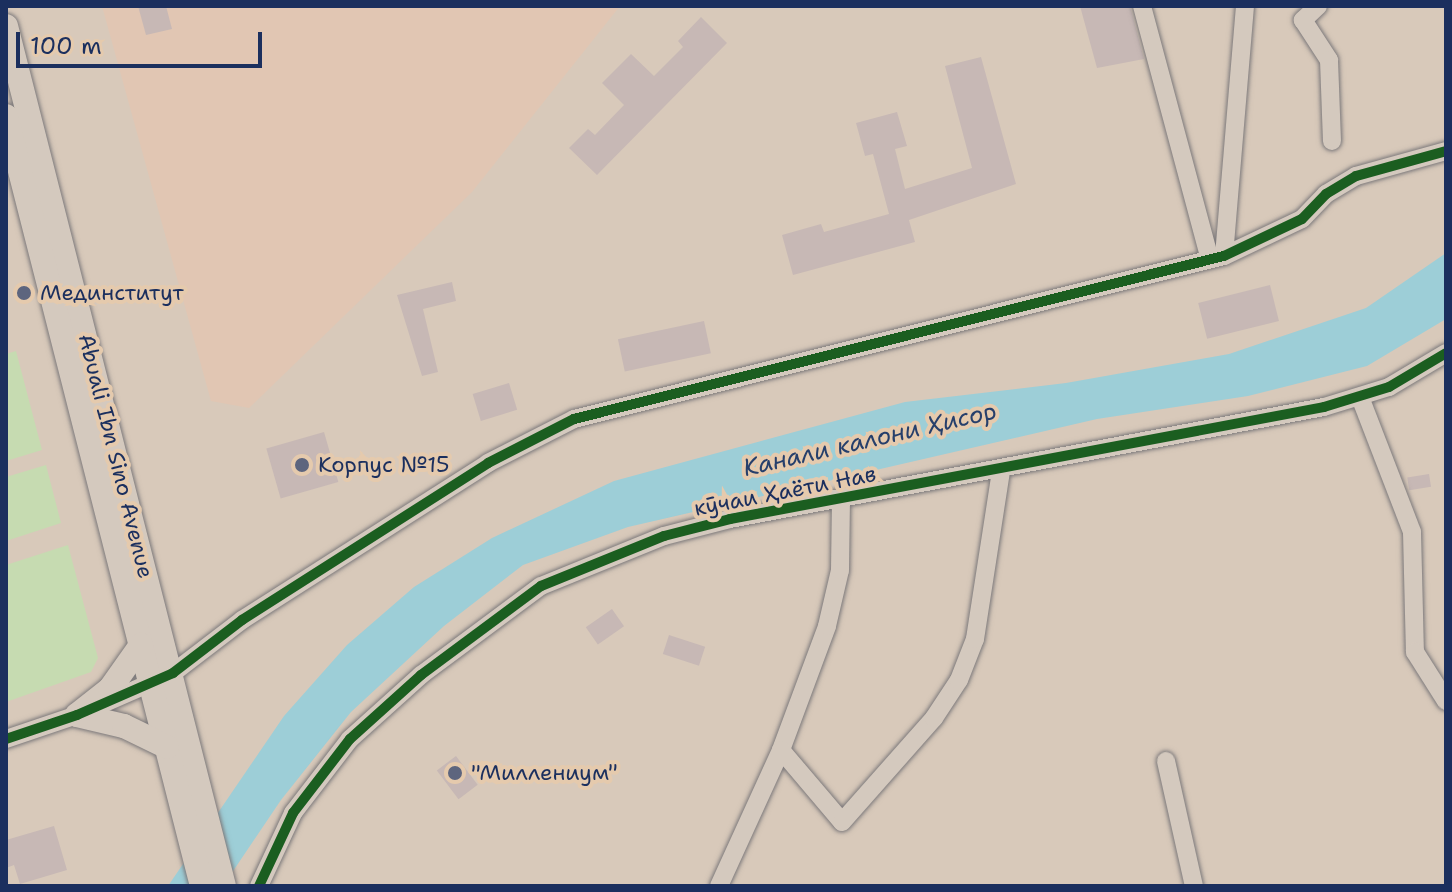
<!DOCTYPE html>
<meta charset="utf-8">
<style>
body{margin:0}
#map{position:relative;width:1452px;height:892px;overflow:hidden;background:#d8c9ba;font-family:"Shantell Sans",sans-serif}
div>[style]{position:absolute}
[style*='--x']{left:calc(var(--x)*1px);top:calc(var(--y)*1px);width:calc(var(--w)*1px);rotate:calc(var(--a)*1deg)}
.built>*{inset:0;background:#e1c6b3}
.green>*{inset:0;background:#c6dbb1}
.water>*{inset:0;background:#9dced7}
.building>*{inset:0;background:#c7b8b5;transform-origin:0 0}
.roads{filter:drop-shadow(0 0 2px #7c797b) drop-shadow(0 0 2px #7c797b)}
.street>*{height:18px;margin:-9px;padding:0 9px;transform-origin:9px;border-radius:9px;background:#d4c9be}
.secondary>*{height:24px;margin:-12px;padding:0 12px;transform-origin:12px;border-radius:12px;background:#d4c9be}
.cycleway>*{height:10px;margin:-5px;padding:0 5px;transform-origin:5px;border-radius:5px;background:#1b5e20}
.dots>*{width:22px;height:22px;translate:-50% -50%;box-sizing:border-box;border:4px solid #e5caad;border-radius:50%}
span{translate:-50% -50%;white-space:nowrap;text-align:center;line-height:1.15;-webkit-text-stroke:8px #e5caad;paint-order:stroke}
.poi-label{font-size:22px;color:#1b2f5e}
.left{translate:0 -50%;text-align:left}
.street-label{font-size:22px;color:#1b2f5e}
.water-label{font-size:24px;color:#263f6b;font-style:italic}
.frame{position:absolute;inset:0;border:8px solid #1b2f5e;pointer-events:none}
.scale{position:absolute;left:16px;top:32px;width:246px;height:36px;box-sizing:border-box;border:4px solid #1b2f5e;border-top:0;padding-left:10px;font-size:24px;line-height:28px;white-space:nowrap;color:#1b2f5e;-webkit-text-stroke:6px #e5caad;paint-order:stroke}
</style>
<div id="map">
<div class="built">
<div style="clip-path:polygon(102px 6px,620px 6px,472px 192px,249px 408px,211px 401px)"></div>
</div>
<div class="green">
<div style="clip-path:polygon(16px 351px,42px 450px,6px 461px,6px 354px)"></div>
<div style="clip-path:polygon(46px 465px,61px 523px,6px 541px,6px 477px)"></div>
<div style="clip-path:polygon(68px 545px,98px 658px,91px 672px,6px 702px,6px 565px)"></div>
</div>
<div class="water">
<div style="clip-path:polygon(1446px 253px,1446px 319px,1367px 366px,1248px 396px,1097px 419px,628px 527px,523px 565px,444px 626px,351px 712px,281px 800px,223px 886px,168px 886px,284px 716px,347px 645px,414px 587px,492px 538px,614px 481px,905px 402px,1066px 383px,1229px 354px,1366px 308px)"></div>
</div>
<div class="building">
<div style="clip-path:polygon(138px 6px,166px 6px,172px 29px,146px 35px)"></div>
<div style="clip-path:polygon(1080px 6px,1130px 6px,1144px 59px,1097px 68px)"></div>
<div style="clip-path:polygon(701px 17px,727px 43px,597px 175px,569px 148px,588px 129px,595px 135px,624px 105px,602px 83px,631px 54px,654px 76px,683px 47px,678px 41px)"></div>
<div style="clip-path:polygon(981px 57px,1016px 184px,909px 220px,915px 242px,793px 275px,782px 235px,821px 224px,824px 232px,889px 214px,873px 154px,865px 156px,856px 123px,897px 112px,907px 146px,895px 149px,905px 189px,972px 168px,945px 66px)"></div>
<div style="clip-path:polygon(452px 282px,456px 301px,423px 309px,438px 372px,422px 376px,397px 295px)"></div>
<div style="left:1270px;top:285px;width:37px;height:74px;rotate:76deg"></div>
<div style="left:704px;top:321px;width:33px;height:88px;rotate:78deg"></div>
<div style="left:509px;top:383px;width:28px;height:38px;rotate:73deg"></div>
<div style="left:324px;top:432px;width:52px;height:60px;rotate:74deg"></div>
<div style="left:1429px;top:474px;width:13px;height:22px;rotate:81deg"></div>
<div style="left:612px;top:609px;width:21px;height:32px;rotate:55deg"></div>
<div style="left:669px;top:635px;width:38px;height:20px;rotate:18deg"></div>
<div style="left:456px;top:756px;width:36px;height:24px;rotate:53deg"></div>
<div style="clip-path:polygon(54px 826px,67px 870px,20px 884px,14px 865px,6px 868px,6px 840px)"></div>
</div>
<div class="roads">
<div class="street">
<div style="--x:1142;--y:6;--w:262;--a:75"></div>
<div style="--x:1318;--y:6;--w:21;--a:137"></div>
<div style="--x:1303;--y:20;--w:48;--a:57"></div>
<div style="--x:1329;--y:60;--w:81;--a:87.9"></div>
<div style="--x:1224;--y:256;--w:251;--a:-85.2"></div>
<div style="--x:1360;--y:397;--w:145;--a:68.9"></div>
<div style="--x:1412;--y:532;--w:120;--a:88.6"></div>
<div style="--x:1415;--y:652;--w:58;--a:57.7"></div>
<div style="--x:6;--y:739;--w:75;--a:-18.7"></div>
<div style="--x:77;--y:715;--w:105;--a:-23.6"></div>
<div style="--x:173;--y:673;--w:87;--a:-37.5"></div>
<div style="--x:242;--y:620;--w:292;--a:-32.5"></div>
<div style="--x:488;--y:463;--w:97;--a:-27.1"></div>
<div style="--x:574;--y:419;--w:670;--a:-14.08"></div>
<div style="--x:1224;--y:256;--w:86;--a:-25.4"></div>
<div style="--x:1302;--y:219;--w:35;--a:-46"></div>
<div style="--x:1326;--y:194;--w:35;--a:-31"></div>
<div style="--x:1356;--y:176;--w:93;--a:-15.5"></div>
<div style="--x:781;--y:750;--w:132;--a:-69.6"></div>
<div style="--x:827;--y:626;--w:57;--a:-76.9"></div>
<div style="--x:840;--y:570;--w:71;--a:-89.2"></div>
<div style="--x:1166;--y:761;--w:128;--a:77.4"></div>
<div style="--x:259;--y:886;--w:81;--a:-65"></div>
<div style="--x:293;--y:813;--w:93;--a:-52.4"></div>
<div style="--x:350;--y:739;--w:96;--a:-42"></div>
<div style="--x:421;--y:675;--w:149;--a:-36.6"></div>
<div style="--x:541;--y:586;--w:133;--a:-22.1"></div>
<div style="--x:664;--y:536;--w:68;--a:-14.4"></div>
<div style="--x:730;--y:519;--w:604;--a:-10.68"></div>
<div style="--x:1324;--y:407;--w:68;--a:-17.1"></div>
<div style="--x:1389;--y:387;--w:66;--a:-30.8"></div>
<div style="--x:719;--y:886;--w:149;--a:-65.5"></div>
<div style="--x:781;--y:750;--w:94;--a:49.7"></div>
<div style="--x:842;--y:822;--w:139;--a:-48.5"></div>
<div style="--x:934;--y:718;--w:45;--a:-56.7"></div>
<div style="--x:959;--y:680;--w:44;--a:-68.7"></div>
<div style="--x:975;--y:639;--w:170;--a:-81.2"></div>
</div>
<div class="secondary">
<div style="--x:6;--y:26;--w:887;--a:75.78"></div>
<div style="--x:6;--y:116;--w:795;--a:75.72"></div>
<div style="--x:77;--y:715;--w:48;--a:13.2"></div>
<div style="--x:124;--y:726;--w:48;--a:26"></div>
<div style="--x:77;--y:715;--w:42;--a:-38.2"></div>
<div style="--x:110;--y:689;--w:54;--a:-54.8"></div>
</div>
</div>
<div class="cycleway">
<div style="--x:6;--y:739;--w:75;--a:-18.7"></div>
<div style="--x:77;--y:715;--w:105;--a:-23.6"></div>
<div style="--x:173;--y:673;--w:87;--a:-37.5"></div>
<div style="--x:242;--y:620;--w:292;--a:-32.5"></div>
<div style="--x:488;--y:463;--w:97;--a:-27.1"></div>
<div style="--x:574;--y:419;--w:670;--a:-14.08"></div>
<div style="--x:1224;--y:256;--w:86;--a:-25.4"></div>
<div style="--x:1302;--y:219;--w:35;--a:-46"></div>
<div style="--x:1326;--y:194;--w:35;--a:-31"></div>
<div style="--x:1356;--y:176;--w:93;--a:-15.5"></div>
<div style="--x:259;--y:886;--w:81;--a:-65"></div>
<div style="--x:293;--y:813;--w:93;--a:-52.4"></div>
<div style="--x:350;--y:739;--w:96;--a:-42"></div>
<div style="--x:421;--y:675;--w:149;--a:-36.6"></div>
<div style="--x:541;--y:586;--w:133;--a:-22.1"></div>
<div style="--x:664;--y:536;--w:68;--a:-14.4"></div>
<div style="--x:730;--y:519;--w:604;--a:-10.68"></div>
<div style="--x:1324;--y:407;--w:68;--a:-17.1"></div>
<div style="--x:1389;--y:387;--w:66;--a:-30.8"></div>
</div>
<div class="dots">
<div style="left:24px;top:293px;background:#5d657e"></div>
<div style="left:302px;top:465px;background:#5d657e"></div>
<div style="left:455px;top:773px;background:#5d657e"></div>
</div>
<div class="poi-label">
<span class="left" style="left:40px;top:293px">Мединститут</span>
<span class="left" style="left:318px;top:465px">Корпус №15</span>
<span class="left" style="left:471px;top:773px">"Миллениум"</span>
</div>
<div class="street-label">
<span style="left:116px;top:456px;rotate:76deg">Abuali Ibn Sino Avenue</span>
<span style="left:785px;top:491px;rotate:-11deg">кӯчаи Ҳаёти Нав</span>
</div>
<div class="water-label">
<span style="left:870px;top:440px;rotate:-13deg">Канали калони Ҳисор</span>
</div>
<div class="frame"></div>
<div class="scale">100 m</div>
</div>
